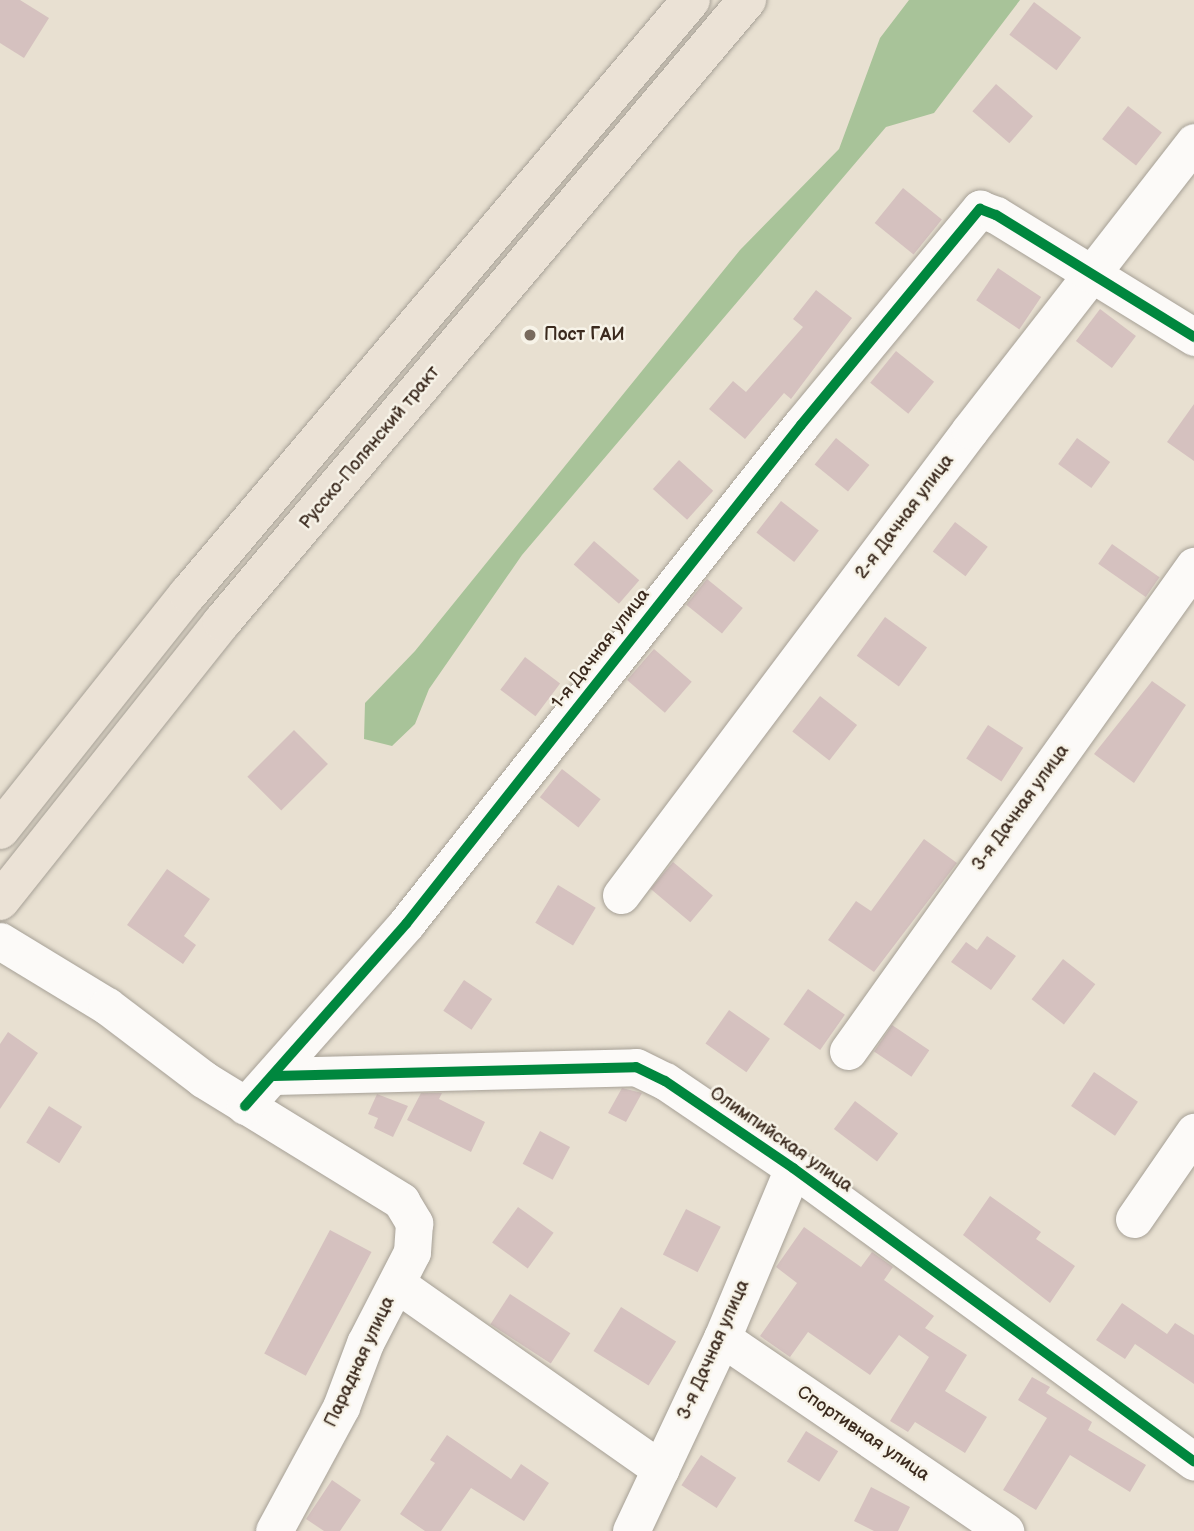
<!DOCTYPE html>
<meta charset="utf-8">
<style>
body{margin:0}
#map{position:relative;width:1194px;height:1531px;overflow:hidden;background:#e8e0d1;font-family:"Balsamiq Sans",sans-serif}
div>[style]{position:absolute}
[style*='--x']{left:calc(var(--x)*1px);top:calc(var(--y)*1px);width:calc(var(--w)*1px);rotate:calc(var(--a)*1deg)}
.forest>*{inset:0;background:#a8c399}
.building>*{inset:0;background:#d5c1bf;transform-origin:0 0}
.roads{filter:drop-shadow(0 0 2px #a6a096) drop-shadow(0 0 2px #a6a096)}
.minor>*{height:37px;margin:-18.5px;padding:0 18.5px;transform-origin:18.5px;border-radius:18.5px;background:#fcfaf8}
.major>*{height:38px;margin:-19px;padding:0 19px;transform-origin:19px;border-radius:19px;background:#ebe2d6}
.cycleway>*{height:10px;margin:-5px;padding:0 5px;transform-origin:5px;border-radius:5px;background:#00873e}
.dots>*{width:19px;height:19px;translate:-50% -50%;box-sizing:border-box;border:4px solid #f7f3e8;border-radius:50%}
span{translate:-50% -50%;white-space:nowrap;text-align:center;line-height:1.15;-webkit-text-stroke:5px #f7f3e8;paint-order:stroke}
.poi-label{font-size:18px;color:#3b2a1e;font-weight:700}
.left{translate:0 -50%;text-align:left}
.street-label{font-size:18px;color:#3b2a1e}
</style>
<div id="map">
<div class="forest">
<div style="clip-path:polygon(909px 0,1020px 0,934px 113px,886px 127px,522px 555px,429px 689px,415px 724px,392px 746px,364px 739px,365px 703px,415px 651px,740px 250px,839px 149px,880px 38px)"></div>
</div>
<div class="building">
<div style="clip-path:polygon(0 0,20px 0,49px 18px,24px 58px,0 43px)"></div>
<div style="left:1034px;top:2px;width:59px;height:41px;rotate:37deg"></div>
<div style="left:996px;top:84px;width:49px;height:36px;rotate:41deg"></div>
<div style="left:1128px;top:106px;width:43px;height:42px;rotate:38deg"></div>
<div style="left:903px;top:188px;width:50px;height:45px;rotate:39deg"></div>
<div style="left:998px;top:268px;width:52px;height:39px;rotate:34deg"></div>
<div style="clip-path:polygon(816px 290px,852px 318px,791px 399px,784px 393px,745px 439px,709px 409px,733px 381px,746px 392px,803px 327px,793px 319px)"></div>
<div style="left:1100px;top:309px;width:45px;height:40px;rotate:37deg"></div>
<div style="left:896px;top:351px;width:49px;height:41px;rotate:39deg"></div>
<div style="clip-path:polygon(1194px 404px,1194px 461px,1167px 442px)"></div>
<div style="left:836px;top:438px;width:43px;height:34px;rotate:39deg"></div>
<div style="left:1077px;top:438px;width:41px;height:32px;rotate:36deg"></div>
<div style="left:679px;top:460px;width:46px;height:39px;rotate:42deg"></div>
<div style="left:781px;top:501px;width:48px;height:40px;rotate:38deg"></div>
<div style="left:955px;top:522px;width:41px;height:37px;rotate:37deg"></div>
<div style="left:594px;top:541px;width:60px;height:31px;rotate:41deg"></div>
<div style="left:1112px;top:544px;width:58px;height:24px;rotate:35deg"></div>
<div style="left:707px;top:579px;width:46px;height:33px;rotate:39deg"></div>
<div style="left:885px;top:617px;width:52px;height:48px;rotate:36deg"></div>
<div style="left:654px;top:649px;width:50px;height:41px;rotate:41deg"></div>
<div style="left:525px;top:657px;width:44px;height:41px;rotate:37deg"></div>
<div style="clip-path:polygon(1152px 681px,1186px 705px,1134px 783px,1094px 754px)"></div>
<div style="left:820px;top:696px;width:47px;height:45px;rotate:38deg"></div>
<div style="left:988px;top:725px;width:42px;height:40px;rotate:33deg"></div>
<div style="left:294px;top:730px;width:48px;height:66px;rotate:45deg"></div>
<div style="left:562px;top:769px;width:49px;height:36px;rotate:38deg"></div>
<div style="clip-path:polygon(924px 839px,957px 863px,874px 972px,828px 940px,856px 901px,871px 911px)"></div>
<div style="left:673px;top:862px;width:52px;height:35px;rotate:40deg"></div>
<div style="clip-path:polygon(167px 869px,210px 899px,184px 936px,196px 945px,183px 964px,127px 925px)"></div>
<div style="left:558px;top:885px;width:44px;height:44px;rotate:31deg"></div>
<div style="clip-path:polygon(987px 936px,1016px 956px,991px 990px,951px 962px,966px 942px,977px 950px)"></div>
<div style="left:1063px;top:959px;width:41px;height:51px;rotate:38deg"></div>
<div style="left:464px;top:980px;width:34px;height:37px;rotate:34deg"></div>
<div style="left:808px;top:989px;width:45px;height:43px;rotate:35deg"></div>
<div style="left:729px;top:1010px;width:50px;height:41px;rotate:35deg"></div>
<div style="left:892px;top:1025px;width:45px;height:32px;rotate:34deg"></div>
<div style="clip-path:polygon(8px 1032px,38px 1053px,0 1109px,0 1044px)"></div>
<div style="left:1094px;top:1072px;width:53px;height:41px;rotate:34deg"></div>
<div style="clip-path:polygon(622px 1088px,642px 1093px,626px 1122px,608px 1113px)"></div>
<div style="clip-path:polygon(421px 1093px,442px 1093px,439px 1099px,485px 1122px,471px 1152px,407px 1120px)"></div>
<div style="clip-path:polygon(377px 1094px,408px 1106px,393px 1137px,374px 1128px,378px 1118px,368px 1114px)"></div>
<div style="left:855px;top:1101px;width:54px;height:35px;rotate:37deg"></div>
<div style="left:49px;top:1106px;width:39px;height:43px;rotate:32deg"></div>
<div style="left:540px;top:1131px;width:34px;height:37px;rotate:28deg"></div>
<div style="clip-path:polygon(990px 1196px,1041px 1232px,1036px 1239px,1075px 1266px,1050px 1303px,963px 1235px)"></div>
<div style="left:518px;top:1207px;width:44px;height:44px;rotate:36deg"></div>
<div style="left:686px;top:1209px;width:39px;height:51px;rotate:27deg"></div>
<div style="clip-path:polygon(804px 1227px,861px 1267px,872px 1252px,893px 1267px,884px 1280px,934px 1316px,925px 1328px,967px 1355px,945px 1391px,987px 1417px,965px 1453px,915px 1422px,908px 1432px,890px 1421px,929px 1357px,899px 1335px,870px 1375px,808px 1332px,790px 1357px,760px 1336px,797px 1283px,776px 1267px)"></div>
<div style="left:330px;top:1230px;width:47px;height:140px;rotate:28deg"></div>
<div style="left:510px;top:1294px;width:72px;height:36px;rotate:33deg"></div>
<div style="clip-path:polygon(1122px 1303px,1167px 1334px,1175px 1323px,1194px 1335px,1194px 1384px,1135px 1344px,1125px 1359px,1096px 1340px)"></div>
<div style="left:621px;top:1307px;width:65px;height:52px;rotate:32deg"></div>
<div style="clip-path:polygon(1032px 1377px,1050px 1387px,1046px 1393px,1092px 1422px,1088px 1430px,1146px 1465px,1130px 1492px,1070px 1455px,1036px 1510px,1003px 1490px,1047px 1418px,1018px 1400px)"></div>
<div style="left:806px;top:1431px;width:38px;height:36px;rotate:32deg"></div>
<div style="clip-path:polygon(447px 1435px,511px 1479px,521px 1464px,549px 1483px,524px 1521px,471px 1488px,441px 1531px,425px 1531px,400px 1514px,435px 1463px,430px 1460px)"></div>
<div style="left:701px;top:1455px;width:42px;height:36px;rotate:33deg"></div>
<div style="clip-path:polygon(332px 1480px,361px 1500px,340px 1531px,324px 1531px,306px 1519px)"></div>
<div style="clip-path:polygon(871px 1487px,910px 1507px,898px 1531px,874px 1531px,854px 1521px)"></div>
</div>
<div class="roads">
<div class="minor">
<div style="--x:621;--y:895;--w:581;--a:-53.11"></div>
<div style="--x:970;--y:430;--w:365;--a:-52.1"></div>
<div style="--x:0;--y:941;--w:125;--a:31.3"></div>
<div style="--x:107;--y:1006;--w:121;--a:37.2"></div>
<div style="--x:203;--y:1079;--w:233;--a:31.6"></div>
<div style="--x:401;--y:1201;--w:26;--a:59"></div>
<div style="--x:414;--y:1223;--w:29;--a:94"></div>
<div style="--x:412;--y:1252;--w:102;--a:117.3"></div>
<div style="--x:365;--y:1343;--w:68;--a:110.6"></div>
<div style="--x:341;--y:1407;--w:141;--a:118.4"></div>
<div style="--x:848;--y:1051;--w:596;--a:-54.5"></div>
<div style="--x:274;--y:1076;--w:362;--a:-1.4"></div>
<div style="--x:636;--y:1067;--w:32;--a:26"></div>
<div style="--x:665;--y:1081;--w:155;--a:34.2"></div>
<div style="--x:793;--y:1168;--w:497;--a:36.2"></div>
<div style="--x:245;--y:1106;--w:243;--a:-48.5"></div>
<div style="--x:406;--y:924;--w:636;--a:-51.64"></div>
<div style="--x:801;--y:425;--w:281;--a:-50.4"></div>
<div style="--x:980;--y:209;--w:17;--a:21"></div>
<div style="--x:996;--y:215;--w:233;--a:31.6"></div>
<div style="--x:1134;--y:1219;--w:106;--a:-55.4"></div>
<div style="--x:397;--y:1284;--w:322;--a:35.1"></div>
<div style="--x:722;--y:1338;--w:343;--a:34.3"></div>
<div style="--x:631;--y:1531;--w:213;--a:-64.8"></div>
<div style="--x:722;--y:1338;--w:184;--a:-67.3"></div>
</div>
<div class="major">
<div style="--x:0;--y:830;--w:302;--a:-51.5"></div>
<div style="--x:188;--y:594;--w:778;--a:-49.74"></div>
<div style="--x:0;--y:901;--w:357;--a:-51.5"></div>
<div style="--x:222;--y:622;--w:814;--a:-49.83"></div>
</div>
</div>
<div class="cycleway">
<div style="--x:274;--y:1076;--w:362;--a:-1.4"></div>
<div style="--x:636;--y:1067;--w:32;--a:26"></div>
<div style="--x:665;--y:1081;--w:155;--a:34.2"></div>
<div style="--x:793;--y:1168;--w:497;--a:36.2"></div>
<div style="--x:245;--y:1106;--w:243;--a:-48.5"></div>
<div style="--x:406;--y:924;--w:636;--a:-51.64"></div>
<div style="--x:801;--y:425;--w:281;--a:-50.4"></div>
<div style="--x:980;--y:209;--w:17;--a:21"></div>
<div style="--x:996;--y:215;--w:233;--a:31.6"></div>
</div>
<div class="dots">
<div style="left:530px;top:335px;background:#786a5d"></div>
</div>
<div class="poi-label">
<span class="left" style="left:544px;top:335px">Пост ГАИ</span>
</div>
<div class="street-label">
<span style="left:370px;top:448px;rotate:-50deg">Русско-Полянский тракт</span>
<span style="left:905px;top:517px;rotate:-53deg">2-я Дачная улица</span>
<span style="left:601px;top:649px;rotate:-52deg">1-я Дачная улица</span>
<span style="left:1021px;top:808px;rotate:-54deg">3-я Дачная улица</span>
<span style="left:781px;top:1140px;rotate:35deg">Олимпийская улица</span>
<span style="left:714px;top:1350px;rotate:-66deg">3-я Дачная улица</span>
<span style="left:360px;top:1362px;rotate:-65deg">Парадная улица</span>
<span style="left:863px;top:1434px;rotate:34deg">Спортивная улица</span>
</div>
</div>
